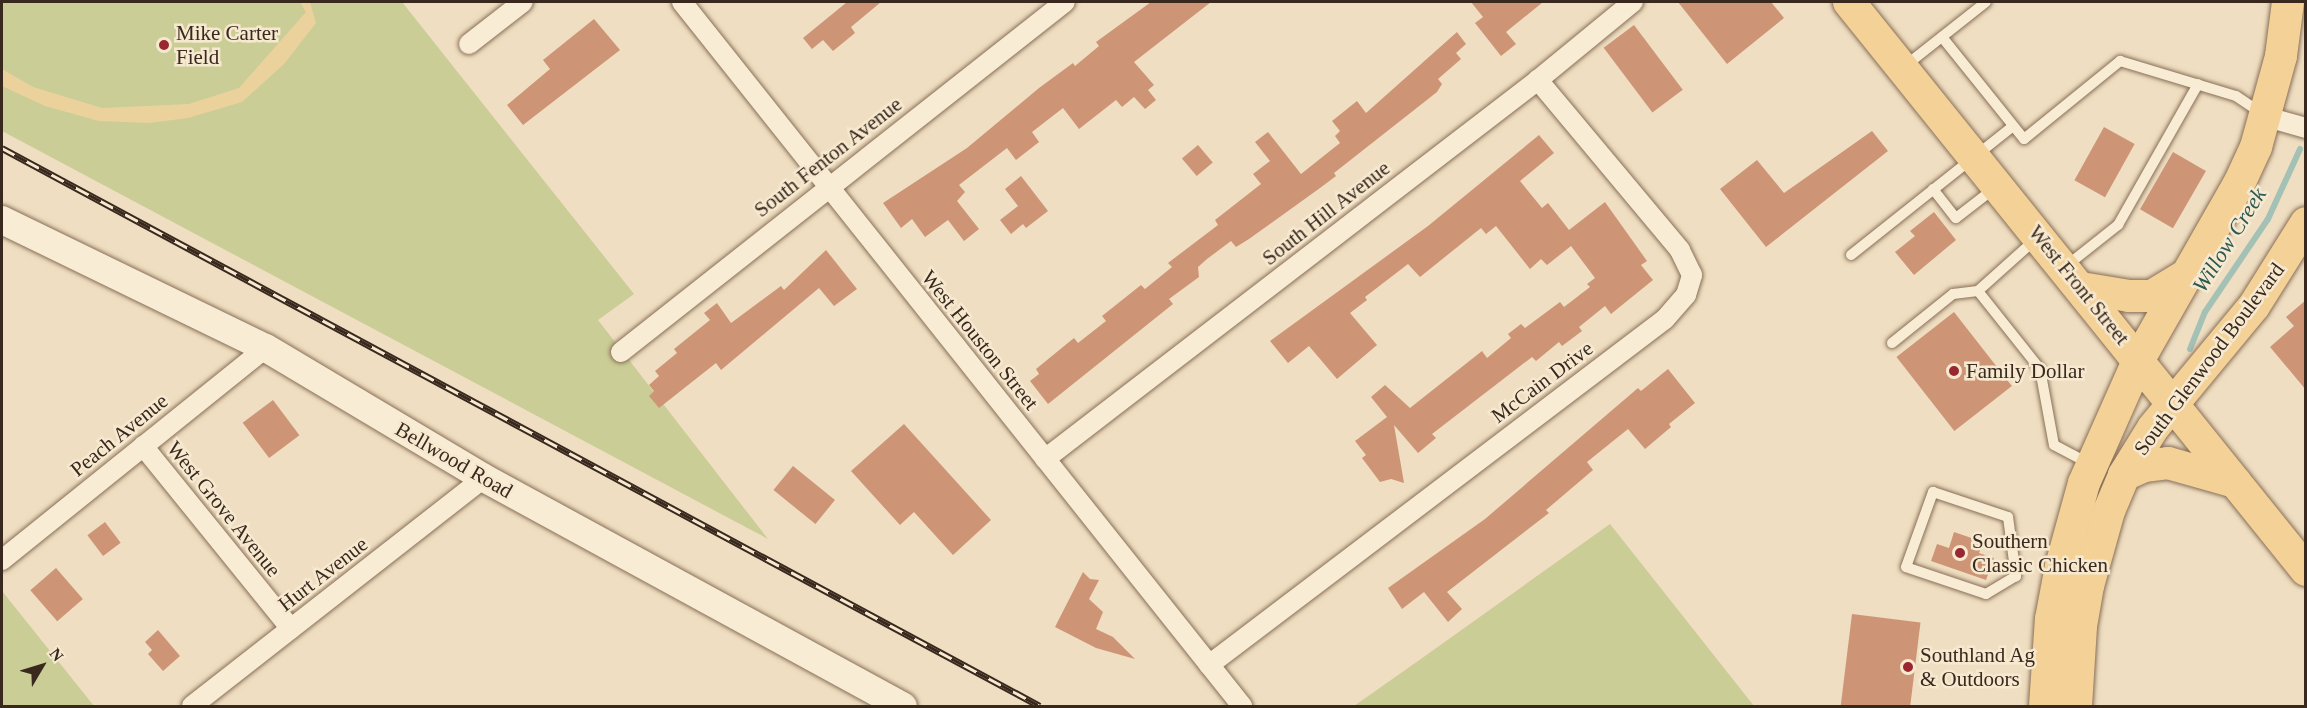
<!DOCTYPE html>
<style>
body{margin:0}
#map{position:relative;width:2307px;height:708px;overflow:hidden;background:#efdec1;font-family:Georgia,serif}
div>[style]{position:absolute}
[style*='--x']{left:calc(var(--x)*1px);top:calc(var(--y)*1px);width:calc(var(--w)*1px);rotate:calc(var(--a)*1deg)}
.green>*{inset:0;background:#cacd95}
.sand>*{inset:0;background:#ebd29d}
.stream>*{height:6px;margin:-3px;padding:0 3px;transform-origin:3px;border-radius:3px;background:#a4c1b6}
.building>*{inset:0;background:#cd9576;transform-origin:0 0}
.roads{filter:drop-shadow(0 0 2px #886f58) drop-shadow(0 0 2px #886f58)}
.lane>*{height:10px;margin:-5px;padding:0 5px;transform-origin:5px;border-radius:5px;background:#f9ecd4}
.street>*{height:20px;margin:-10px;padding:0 10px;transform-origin:10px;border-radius:10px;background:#f9ecd4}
.secondary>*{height:28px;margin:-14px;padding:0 14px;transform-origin:14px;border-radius:14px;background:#f9ecd4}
.primary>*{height:32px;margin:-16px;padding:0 16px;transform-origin:16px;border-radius:16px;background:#f3d197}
.rail>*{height:7px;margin-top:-3.5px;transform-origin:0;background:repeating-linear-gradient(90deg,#f6e9d0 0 14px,#38281d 0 28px);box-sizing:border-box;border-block:2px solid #38281d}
.dots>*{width:16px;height:16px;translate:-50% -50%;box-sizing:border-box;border:3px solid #f6e9d0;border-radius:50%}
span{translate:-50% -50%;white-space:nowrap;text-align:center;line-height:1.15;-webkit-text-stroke:5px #f6e9d0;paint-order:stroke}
.poi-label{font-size:21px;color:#38281d}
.left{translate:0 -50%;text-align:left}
.street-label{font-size:21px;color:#38281d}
.water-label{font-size:22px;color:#2c5852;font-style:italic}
.frame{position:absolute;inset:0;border:3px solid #38281d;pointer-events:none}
.north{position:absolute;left:12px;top:636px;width:60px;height:60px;-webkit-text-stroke:4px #f6e9d0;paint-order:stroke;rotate:52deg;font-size:16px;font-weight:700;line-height:24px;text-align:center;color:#38281d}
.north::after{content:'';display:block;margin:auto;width:21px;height:27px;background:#38281d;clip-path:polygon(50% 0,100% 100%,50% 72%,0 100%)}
</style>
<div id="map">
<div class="green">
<div style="clip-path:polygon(2px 2px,402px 2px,634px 294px,598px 320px,768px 539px,2px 131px)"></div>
<div style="clip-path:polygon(1610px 524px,1754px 706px,1354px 706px,1418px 661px)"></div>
<div style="clip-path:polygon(2px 591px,94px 706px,2px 706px)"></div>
</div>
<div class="sand">
<div style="clip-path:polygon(300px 2px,310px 2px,316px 23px,284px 64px,242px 102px,188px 118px,149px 123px,99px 121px,45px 106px,2px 86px,2px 69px,33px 87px,102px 108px,189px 104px,239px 88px,306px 12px)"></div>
</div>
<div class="stream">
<div style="--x:2190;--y:349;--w:40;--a:-68"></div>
<div style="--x:2205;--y:312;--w:112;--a:-55.9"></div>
<div style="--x:2268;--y:219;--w:77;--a:-65.4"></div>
</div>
<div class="building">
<div style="clip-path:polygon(847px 2px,881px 2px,851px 27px,855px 33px,833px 51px,823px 40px,812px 49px,803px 38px)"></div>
<div style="clip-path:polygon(1151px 2px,1211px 2px,1134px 62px,1154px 85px,1148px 90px,1156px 100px,1145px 109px,1134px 97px,1122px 107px,1116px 100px,1079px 129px,1063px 108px,1032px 132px,1039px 142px,1016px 160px,1007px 148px,959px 185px,965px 192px,957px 201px,979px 229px,964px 241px,948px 220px,925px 237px,912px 219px,901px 228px,883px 203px,967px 148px,1039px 88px,1073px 63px,1075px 66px,1099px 46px,1096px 42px)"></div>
<div style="clip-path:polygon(1471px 2px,1543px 2px,1506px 32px,1516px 44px,1501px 56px,1475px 23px,1483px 17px)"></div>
<div style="clip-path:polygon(1678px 2px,1771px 2px,1784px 18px,1727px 64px)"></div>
<div style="clip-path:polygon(594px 19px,620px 50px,523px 125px,507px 105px,550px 69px,543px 60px)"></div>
<div style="left:1634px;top:25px;width:81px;height:38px;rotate:53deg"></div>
<div style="clip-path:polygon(1457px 32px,1466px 44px,1456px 53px,1461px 59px,1438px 79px,1442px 84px,1437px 92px,1334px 173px,1336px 176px,1320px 188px,1249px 239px,1236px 247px,1231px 241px,1207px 259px,1198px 267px,1199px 277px,1169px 299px,1173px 304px,1048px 404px,1030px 381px,1039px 374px,1036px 369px,1074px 338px,1078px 343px,1106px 321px,1102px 316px,1141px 285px,1145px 289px,1172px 267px,1168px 263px,1218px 225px,1215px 220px,1261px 184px,1253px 174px,1270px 161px,1255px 142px,1268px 132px,1301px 174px,1340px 143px,1335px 136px,1340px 131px,1332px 121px,1357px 101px,1366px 113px)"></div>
<div style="left:2104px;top:127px;width:35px;height:61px;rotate:29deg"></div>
<div style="clip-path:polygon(1872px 131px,1888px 151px,1766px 247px,1720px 189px,1757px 160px,1784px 193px)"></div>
<div style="clip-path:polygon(1539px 135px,1554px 153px,1520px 181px,1542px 208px,1548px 203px,1569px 230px,1605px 202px,1647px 261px,1641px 265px,1653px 280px,1611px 314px,1605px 306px,1579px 327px,1582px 331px,1562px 346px,1559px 342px,1536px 361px,1532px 357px,1432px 434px,1436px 438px,1418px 453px,1394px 425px,1404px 483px,1391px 479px,1380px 482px,1362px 458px,1366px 455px,1355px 441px,1387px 417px,1371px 397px,1385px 385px,1410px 408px,1482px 351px,1487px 358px,1511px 338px,1508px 334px,1521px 324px,1525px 328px,1560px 302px,1564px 307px,1590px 287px,1587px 284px,1595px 278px,1571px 246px,1547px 265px,1541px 259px,1530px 269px,1496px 226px,1486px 234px,1481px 228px,1420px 277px,1408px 264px,1365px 297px,1367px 300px,1350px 313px,1377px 345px,1337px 379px,1309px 346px,1288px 363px,1270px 341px,1428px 226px)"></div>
<div style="left:1198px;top:145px;width:23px;height:21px;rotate:50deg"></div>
<div style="left:2173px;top:152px;width:38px;height:66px;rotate:30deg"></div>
<div style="clip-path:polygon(1021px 176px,1048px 211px,1026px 228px,1023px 224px,1011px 234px,1000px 220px,1018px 206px,1005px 189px)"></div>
<div style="clip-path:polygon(1934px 212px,1956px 240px,1914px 275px,1895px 252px,1915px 236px,1910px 231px)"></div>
<div style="clip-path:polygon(826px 250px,857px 289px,834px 306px,819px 288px,721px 370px,716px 363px,659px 408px,649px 396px,654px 391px,649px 385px,659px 376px,655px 371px,677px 353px,674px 349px,710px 320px,704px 313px,717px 303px,731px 323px,781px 286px,784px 290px)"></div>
<div style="clip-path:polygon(2306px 300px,2306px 390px,2270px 347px,2294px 326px,2286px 317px)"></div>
<div style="left:1954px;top:312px;width:94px;height:73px;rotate:52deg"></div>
<div style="clip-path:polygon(1668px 369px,1695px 403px,1669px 424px,1671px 427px,1645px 449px,1628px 429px,1587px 462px,1593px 470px,1546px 510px,1549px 513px,1447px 592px,1462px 609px,1448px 622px,1424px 592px,1402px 609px,1388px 588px,1485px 519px,1638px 388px,1641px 391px)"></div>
<div style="left:273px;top:400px;width:44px;height:38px;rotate:53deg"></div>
<div style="clip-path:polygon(904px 424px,991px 520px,953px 555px,914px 512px,900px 525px,851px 471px)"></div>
<div style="left:793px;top:466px;width:54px;height:31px;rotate:39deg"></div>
<div style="left:105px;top:522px;width:26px;height:22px;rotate:53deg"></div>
<div style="clip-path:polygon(1954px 532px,1983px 542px,1979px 553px,1994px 558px,1986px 580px,1931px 561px,1937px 544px,1949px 548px)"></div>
<div style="left:56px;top:568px;width:41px;height:34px;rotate:49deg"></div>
<div style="clip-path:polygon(1083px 572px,1090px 579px,1099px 580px,1089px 599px,1103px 612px,1096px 629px,1113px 637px,1135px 659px,1096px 648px,1055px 627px)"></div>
<div style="left:1852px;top:614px;width:69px;height:92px;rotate:7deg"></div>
<div style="clip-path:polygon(158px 630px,180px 656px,163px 671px,148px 654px,152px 650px,145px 642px)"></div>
</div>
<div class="roads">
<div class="lane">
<div style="--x:1942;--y:37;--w:131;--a:51.2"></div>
<div style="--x:2024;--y:139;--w:124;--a:-39.1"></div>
<div style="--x:2120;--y:61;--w:121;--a:16.8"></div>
<div style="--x:2236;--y:96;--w:32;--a:34"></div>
<div style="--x:1905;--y:66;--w:103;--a:-38.3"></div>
<div style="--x:1933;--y:189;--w:37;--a:52"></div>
<div style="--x:1956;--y:218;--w:51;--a:-37.8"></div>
<div style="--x:2037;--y:238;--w:79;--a:138.1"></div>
<div style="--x:1978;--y:291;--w:100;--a:51.5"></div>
<div style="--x:2040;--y:369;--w:77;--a:79.6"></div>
<div style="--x:2054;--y:445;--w:41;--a:27.8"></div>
<div style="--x:1851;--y:255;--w:207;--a:-38.5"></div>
<div style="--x:2065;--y:267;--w:68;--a:-38.4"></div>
<div style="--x:2118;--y:225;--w:162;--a:-60.4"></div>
<div style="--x:1892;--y:343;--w:78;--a:-38.8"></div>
<div style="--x:1953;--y:294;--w:25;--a:-7"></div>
<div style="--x:1933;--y:492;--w:79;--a:18.4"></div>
<div style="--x:2008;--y:517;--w:60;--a:82.3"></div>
<div style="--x:2016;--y:576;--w:35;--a:149"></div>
<div style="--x:1986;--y:594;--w:84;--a:-161.4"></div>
<div style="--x:1906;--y:567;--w:80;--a:-70.2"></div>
</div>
<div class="street">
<div style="--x:682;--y:2;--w:900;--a:51.5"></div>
<div style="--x:469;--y:44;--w:68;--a:-37.9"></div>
<div style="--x:2267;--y:117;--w:41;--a:15.8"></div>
<div style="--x:621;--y:352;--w:565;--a:-38.25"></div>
<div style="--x:143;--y:446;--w:235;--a:51"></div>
<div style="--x:1045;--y:459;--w:622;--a:-37.55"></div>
<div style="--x:1538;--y:80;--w:123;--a:-39.4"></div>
<div style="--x:2;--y:560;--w:339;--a:-38.8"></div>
<div style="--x:1209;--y:665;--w:572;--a:-37.19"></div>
<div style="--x:1665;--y:319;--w:32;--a:-49"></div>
<div style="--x:1686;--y:295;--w:21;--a:-73"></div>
<div style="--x:1692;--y:275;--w:28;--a:-116"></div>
<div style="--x:1680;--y:250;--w:222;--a:-129.9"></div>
<div style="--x:192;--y:706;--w:370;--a:-38"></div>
</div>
<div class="secondary">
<div style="--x:2;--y:220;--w:293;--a:25.9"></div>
<div style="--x:266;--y:348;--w:254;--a:30.8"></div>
<div style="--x:484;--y:478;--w:477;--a:28.6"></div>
</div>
<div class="primary">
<div style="--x:1849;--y:2;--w:729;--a:51.18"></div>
<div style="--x:2081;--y:288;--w:49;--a:9.5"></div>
<div style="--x:2129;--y:296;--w:23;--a:0"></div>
<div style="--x:2152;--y:296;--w:42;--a:-31.4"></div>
<div style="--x:2124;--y:475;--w:22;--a:-24"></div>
<div style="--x:2144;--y:466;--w:24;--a:-7"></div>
<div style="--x:2168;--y:463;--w:70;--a:15.8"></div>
<div style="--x:2045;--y:706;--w:87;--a:-86.1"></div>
<div style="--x:2051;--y:619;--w:54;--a:-79.3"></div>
<div style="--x:2061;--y:566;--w:86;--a:-74.5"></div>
<div style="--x:2084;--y:483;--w:136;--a:-66.1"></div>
<div style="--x:2139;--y:359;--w:202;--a:-60.3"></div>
<div style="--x:2239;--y:184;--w:41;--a:-65.3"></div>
<div style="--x:2256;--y:147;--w:94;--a:-74.6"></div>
<div style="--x:2281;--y:56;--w:54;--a:-82.6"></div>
<div style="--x:2076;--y:706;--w:80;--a:-86.4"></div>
<div style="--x:2081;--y:626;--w:41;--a:-80.1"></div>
<div style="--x:2088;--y:586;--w:78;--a:-74.4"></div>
<div style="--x:2109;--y:511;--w:39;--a:-67"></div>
<div style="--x:2124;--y:475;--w:55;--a:-58.3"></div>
<div style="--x:2153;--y:428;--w:158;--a:-50.4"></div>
<div style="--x:2254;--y:306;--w:98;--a:-57.9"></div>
</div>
</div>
<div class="rail">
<div style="--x:2;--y:148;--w:1178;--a:28.26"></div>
</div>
<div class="dots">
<div style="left:164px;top:45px;background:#98272f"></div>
<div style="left:1954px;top:371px;background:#98272f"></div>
<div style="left:1960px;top:553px;background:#98272f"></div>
<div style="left:1908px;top:667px;background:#98272f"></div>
</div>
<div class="poi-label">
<span class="left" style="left:176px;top:45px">Mike Carter<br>Field</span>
<span class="left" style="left:1966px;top:371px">Family Dollar</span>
<span class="left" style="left:1972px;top:553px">Southern<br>Classic Chicken</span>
<span class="left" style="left:1920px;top:667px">Southland Ag<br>&amp; Outdoors</span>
</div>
<div class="street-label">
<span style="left:828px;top:157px;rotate:-38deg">South Fenton Avenue</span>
<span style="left:1326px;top:213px;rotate:-38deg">South Hill Avenue</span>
<span style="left:2079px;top:285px;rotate:51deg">West Front Street</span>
<span style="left:980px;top:340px;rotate:51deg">West Houston Street</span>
<span style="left:2209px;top:359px;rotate:-53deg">South Glenwood Boulevard</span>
<span style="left:1542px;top:382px;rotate:-37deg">McCain Drive</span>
<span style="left:119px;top:435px;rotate:-39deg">Peach Avenue</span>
<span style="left:454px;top:460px;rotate:30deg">Bellwood Road</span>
<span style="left:224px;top:509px;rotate:51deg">West Grove Avenue</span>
<span style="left:323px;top:574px;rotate:-38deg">Hurt Avenue</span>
</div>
<div class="water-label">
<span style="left:2229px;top:240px;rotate:-58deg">Willow Creek</span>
</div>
<div class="frame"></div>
<div class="north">N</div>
</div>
